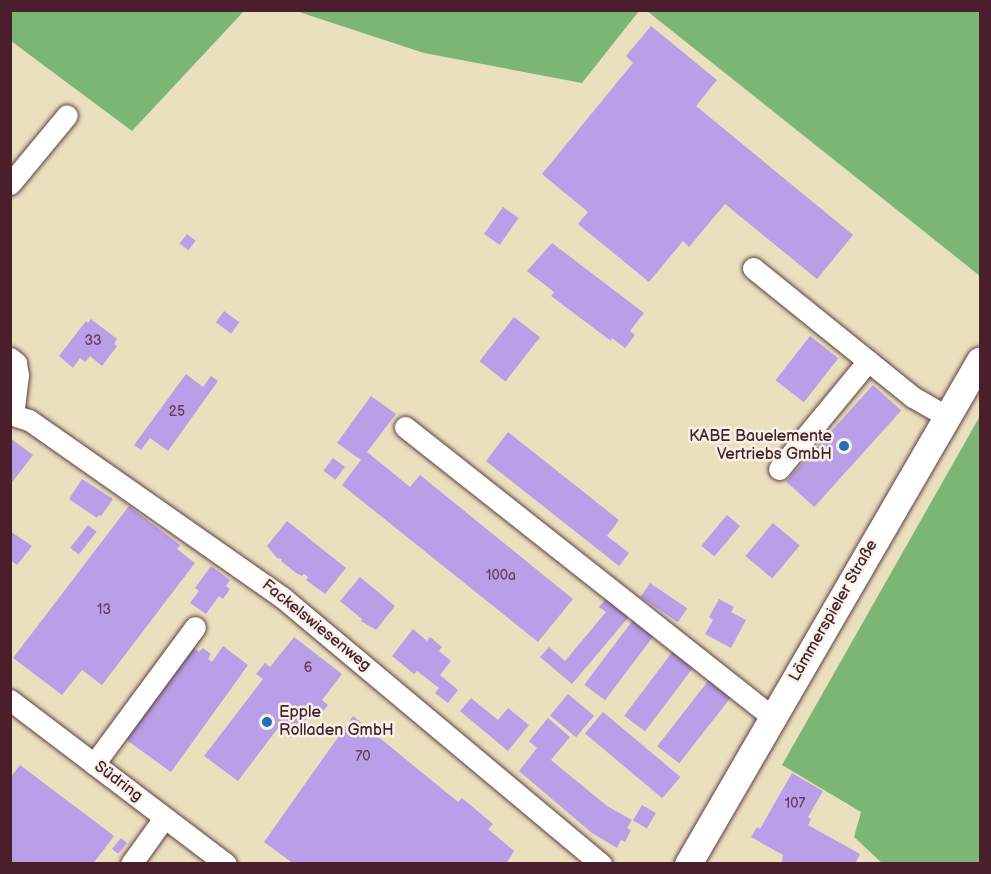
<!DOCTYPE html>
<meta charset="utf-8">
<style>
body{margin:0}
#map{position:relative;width:991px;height:874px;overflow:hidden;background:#eae0be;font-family:"Balsamiq Sans",sans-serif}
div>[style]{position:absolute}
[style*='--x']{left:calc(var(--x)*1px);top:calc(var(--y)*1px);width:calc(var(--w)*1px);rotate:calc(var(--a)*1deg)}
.forest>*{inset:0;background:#7bb674}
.building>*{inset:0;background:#b89fe7;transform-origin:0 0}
.roads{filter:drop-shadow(0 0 2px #623c41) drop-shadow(0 0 2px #623c41)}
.minor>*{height:21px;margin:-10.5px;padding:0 10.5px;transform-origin:10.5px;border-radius:10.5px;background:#fff}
.major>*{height:27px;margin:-13.5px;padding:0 13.5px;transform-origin:13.5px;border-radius:13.5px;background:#fff}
.dots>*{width:16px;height:16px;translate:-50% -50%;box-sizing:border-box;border:3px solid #f7f3e8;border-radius:50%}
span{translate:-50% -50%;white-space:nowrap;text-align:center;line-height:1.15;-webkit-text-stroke:5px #f7f3e8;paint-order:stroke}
.number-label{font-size:14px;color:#663f5a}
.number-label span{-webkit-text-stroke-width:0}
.poi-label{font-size:16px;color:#4a1f2b}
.right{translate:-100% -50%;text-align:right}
.left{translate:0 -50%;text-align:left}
.street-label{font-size:16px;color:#4a1f2b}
.frame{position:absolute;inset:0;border:12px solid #4a1f2b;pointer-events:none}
</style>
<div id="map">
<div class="forest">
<div style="clip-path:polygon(11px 10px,244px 10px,244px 11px,132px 131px,11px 41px)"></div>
<div style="clip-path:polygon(296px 11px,639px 11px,582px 83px,424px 53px)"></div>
<div style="clip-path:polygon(647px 11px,980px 11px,980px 276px)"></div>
<div style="clip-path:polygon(980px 416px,980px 863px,882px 863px,854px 837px,861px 812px,782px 765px)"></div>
</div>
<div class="building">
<div style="clip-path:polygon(651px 26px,717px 80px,696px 106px,853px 235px,817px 279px,725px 204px,689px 247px,683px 241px,649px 282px,578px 224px,588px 212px,542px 174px,633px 63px,626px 56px)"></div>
<div style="left:503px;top:207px;width:19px;height:33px;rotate:35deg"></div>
<div style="left:187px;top:234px;width:11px;height:12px;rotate:38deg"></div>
<div style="clip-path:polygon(552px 243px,644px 313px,630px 331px,635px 335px,625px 348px,612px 338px,611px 341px,551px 296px,554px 292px,527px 271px)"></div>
<div style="left:224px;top:311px;width:19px;height:14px;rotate:36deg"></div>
<div style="left:514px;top:317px;width:33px;height:56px;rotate:38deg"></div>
<div style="clip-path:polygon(91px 319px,117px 339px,114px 344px,117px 346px,102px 366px,90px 356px,85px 362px,80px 358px,73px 368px,59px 356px,86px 321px,88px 323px)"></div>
<div style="left:810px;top:336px;width:36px;height:56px;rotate:38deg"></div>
<div style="clip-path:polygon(186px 374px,203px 387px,211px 376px,218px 381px,168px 451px,150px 438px,141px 450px,134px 445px)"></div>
<div style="left:873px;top:385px;width:38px;height:130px;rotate:42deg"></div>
<div style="clip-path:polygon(371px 396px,396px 414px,367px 452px,410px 487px,420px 475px,573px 599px,538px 642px,342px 485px,361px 460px,337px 443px)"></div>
<div style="clip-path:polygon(508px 432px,619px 520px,607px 536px,629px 553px,619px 566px,486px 461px)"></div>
<div style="clip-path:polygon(10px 438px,33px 455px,10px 485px)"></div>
<div style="left:333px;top:458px;width:15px;height:16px;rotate:37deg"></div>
<div style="clip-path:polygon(82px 479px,113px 499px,101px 516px,99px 515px,97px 518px,69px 499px)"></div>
<div style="clip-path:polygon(129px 506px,180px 545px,177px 549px,195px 563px,102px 685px,82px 670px,62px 695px,13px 658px)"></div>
<div style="left:727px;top:515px;width:17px;height:40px;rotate:40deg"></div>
<div style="clip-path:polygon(287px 521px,346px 568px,325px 594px,306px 580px,308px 577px,304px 574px,302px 576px,296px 573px,281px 561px,282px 559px,277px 558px,267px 546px)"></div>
<div style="left:773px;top:523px;width:35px;height:43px;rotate:40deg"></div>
<div style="left:88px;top:525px;width:11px;height:29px;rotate:38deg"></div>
<div style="clip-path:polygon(10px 531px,32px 546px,17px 565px,10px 560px)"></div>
<div style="clip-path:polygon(211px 566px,230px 580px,226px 586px,230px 589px,223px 599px,219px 596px,206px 614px,190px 603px,199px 591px,195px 588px)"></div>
<div style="clip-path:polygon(360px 577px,395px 606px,376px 630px,361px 621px,362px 619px,340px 601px)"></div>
<div style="left:650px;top:583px;width:45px;height:17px;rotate:34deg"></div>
<div style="clip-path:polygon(610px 594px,632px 613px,572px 684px,540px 657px,549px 647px,565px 661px,606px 612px,599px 607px)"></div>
<div style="clip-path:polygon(719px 599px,734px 607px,731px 612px,746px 620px,731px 648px,705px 634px,713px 620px,709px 617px)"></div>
<div style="left:636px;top:616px;width:26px;height:86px;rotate:37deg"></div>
<div style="clip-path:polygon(413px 629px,427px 641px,430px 637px,442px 647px,439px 651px,451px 661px,440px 675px,458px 690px,448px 703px,435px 693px,439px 688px,417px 671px,414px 674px,392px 656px)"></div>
<div style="clip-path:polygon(294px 637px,342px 674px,322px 700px,328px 705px,319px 716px,313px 711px,291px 738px,278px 728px,238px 781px,204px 756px,263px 679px,256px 674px,265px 663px,270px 667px)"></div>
<div style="clip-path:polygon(223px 646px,248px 665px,171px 772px,125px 739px,192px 647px,199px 652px,203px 648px,211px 654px,208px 659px,212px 662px)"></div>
<div style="left:676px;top:647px;width:26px;height:86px;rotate:37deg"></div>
<div style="left:712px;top:676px;width:28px;height:89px;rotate:38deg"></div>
<div style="left:568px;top:694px;width:34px;height:28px;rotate:40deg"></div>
<div style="clip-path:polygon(471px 698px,498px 720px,508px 708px,529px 725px,508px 751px,460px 711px)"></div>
<div style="left:603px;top:712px;width:101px;height:28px;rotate:40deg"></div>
<div style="clip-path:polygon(353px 716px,458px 802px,462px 798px,493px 824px,488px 829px,514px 851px,506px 864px,294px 864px,264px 842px)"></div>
<div style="clip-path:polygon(548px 718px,570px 737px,551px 760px,607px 806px,632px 820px,627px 828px,631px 830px,625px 842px,621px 840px,617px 848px,592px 833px,519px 771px,537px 748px,529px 741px)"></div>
<div style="clip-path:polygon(20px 765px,114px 836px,93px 864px,10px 863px,10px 778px)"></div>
<div style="clip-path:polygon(792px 773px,823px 791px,808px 817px,811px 819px,808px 825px,860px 854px,855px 864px,781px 864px,783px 855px,751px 837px,757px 827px,760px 829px)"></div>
<div style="left:642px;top:805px;width:16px;height:18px;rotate:30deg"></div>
<div style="left:121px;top:838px;width:8px;height:14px;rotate:40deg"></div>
</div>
<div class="roads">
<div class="minor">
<div style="--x:10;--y:184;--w:89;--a:-50.4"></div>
<div style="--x:753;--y:268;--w:206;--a:38.9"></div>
<div style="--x:913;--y:397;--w:39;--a:30"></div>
<div style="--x:10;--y:358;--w:8;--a:40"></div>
<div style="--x:16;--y:363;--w:12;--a:81"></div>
<div style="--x:18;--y:375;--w:38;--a:97"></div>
<div style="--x:10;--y:414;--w:20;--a:18"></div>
<div style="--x:29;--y:420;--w:310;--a:35"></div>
<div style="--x:283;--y:598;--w:415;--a:39.9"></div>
<div style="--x:405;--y:427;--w:468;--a:38.3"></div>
<div style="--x:779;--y:469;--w:140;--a:-50.5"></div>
<div style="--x:10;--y:700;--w:271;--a:37.2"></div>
<div style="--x:94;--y:764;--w:170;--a:-53.6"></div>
<div style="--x:131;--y:864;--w:57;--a:-54.3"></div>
</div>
<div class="major">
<div style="--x:688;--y:864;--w:582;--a:-59.91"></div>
</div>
</div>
<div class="dots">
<div style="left:844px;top:446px;background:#1f6fb2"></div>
<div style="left:267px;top:722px;background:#1f6fb2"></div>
</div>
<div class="number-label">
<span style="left:93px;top:341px">33</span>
<span style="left:177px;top:412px">25</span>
<span style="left:501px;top:576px">100a</span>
<span style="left:104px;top:610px">13</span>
<span style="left:308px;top:668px">6</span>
<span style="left:363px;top:757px">70</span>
<span style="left:795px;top:804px">107</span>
</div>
<div class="poi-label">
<span class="right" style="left:832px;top:446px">KABE Bauelemente<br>Vertriebs GmbH</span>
<span class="left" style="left:279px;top:722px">Epple<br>Rolladen GmbH</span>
</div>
<div class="street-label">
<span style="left:834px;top:611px;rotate:-60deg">Lämmerspieler Straße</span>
<span style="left:316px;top:626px;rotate:39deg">Fackelswiesenweg</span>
<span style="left:118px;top:782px;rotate:37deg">Südring</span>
</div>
<div class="frame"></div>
</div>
